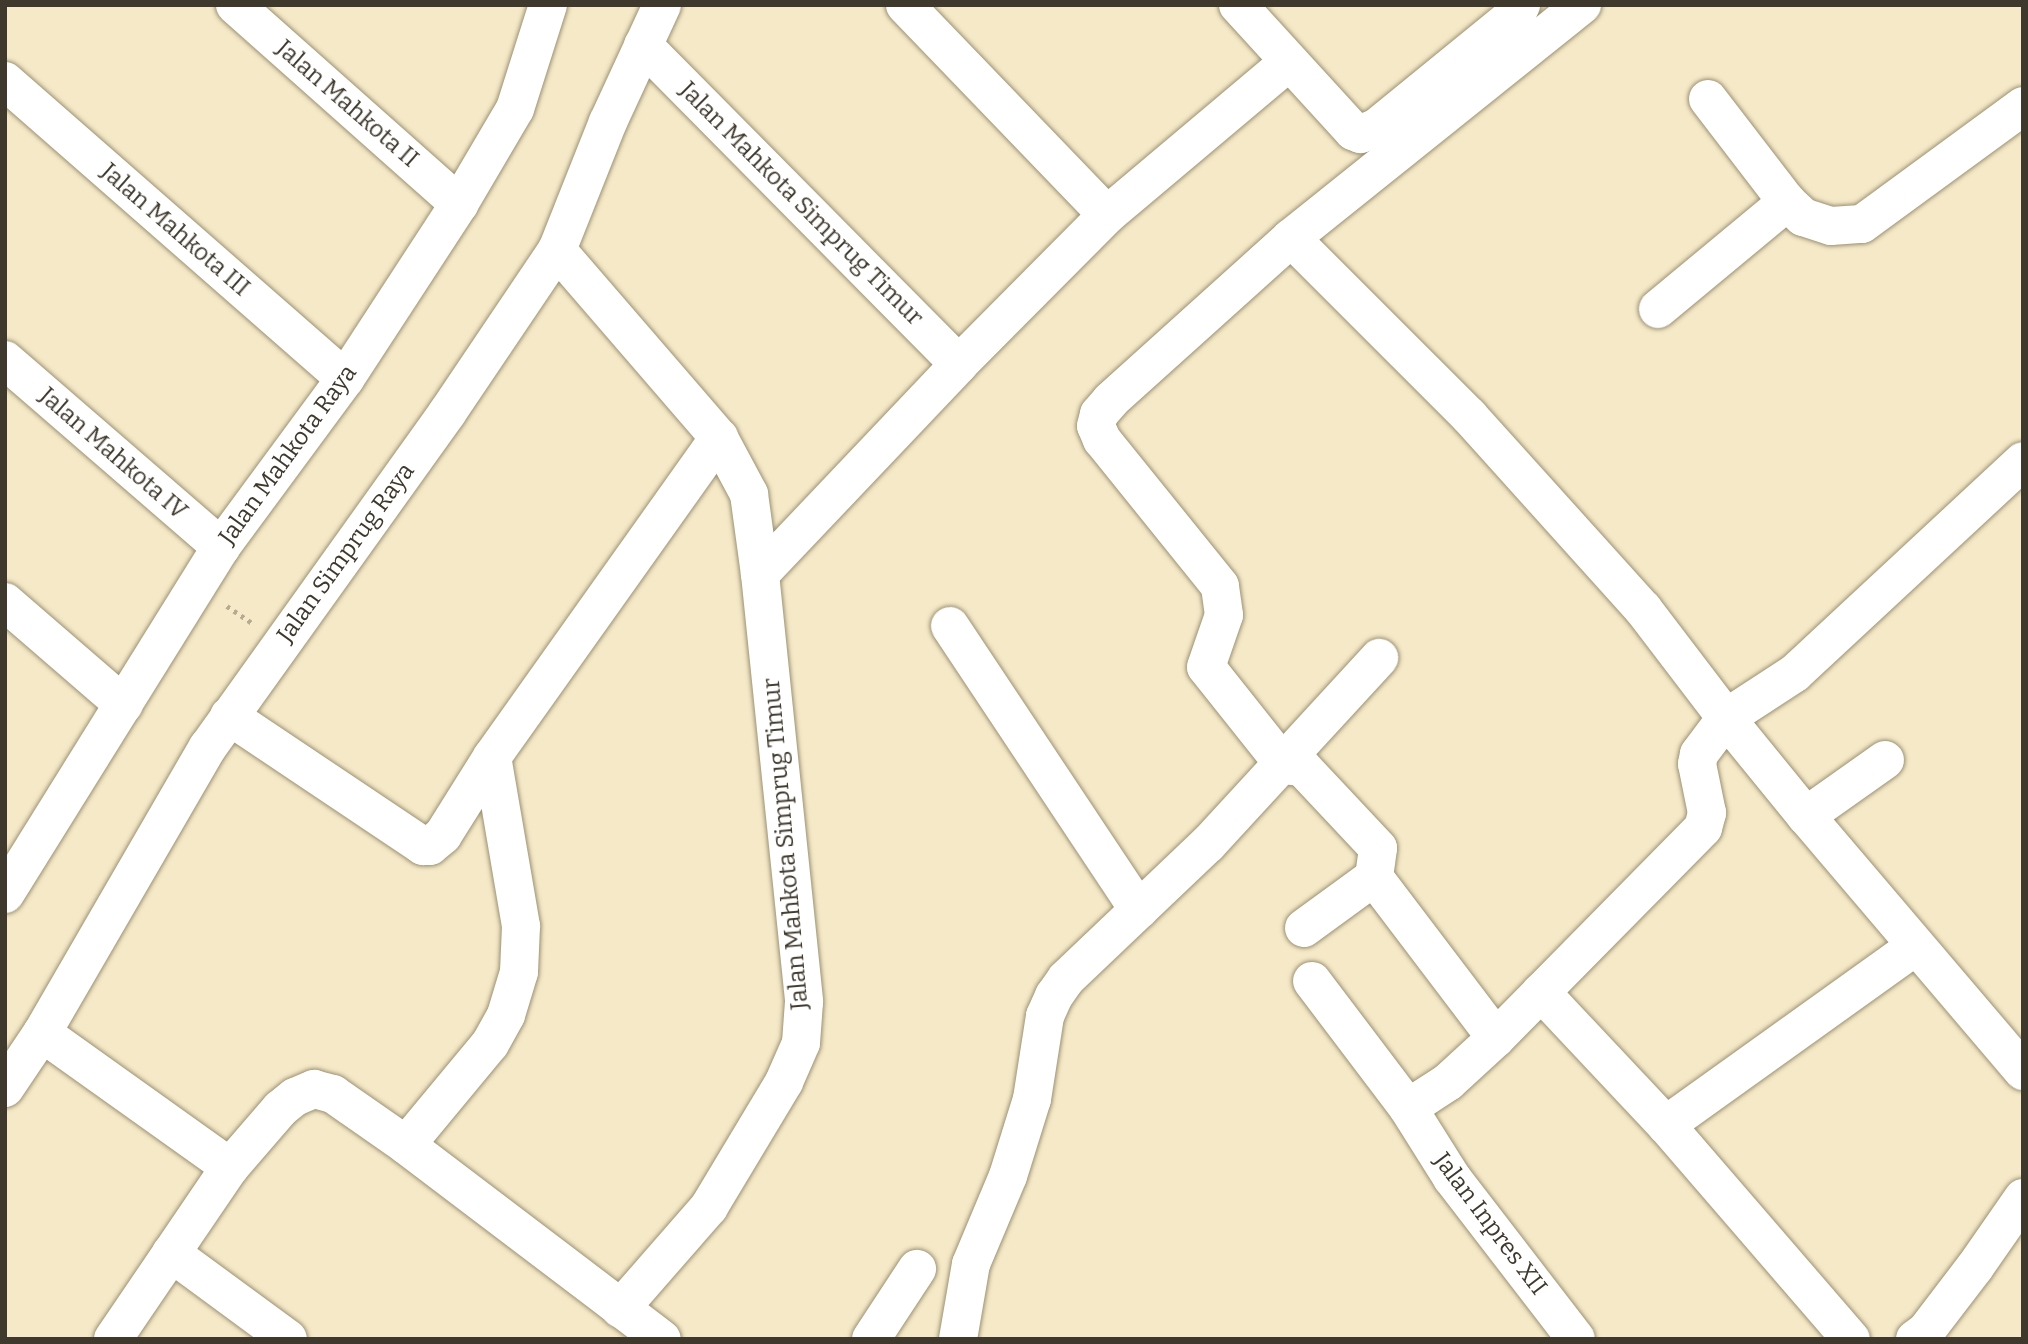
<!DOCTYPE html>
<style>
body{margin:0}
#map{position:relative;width:2028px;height:1344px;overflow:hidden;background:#f5e9c8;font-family:Bitter,serif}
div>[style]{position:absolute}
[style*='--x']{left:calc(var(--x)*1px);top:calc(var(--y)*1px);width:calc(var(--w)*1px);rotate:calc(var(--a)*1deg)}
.path>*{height:4.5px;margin-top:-2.25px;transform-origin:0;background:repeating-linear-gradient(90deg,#b5ab91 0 3.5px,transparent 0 8.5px)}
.roads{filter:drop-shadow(0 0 2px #9c9173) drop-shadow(0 0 2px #9c9173)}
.street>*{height:38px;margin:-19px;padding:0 19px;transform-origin:19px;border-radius:19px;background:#fff}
span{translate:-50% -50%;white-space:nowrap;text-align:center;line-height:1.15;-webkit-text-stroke:5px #fff;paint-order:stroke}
.street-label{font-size:24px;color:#3e392c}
.frame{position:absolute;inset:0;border:7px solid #3e392c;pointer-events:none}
</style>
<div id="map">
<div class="path">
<div style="--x:227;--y:606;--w:30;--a:34"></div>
</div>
<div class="roads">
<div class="street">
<div style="--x:235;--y:5;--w:300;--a:41.6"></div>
<div style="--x:905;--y:5;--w:291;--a:46.1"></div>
<div style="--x:1238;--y:5;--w:171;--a:47.6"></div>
<div style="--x:1353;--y:131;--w:8;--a:23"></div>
<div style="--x:1360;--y:134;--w:17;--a:-21"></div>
<div style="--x:1376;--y:128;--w:182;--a:-39.2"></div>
<div style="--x:1517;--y:13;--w:9;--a:-63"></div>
<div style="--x:643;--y:45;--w:449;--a:45.3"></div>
<div style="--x:5;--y:81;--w:452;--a:41.2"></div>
<div style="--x:1708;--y:99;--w:130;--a:52.5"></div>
<div style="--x:1787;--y:202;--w:22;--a:43"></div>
<div style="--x:1803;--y:217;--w:29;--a:18"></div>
<div style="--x:1831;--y:226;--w:31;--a:-4"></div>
<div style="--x:1862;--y:224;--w:200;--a:-36.2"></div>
<div style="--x:1291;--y:238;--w:252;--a:45"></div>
<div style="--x:1469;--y:416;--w:260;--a:48"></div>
<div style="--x:1643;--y:609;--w:137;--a:52.7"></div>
<div style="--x:1726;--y:718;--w:127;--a:50.8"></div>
<div style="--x:557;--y:250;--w:248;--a:49.2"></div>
<div style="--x:719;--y:438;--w:64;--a:61.8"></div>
<div style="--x:749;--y:494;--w:81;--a:82.2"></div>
<div style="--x:760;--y:574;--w:430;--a:84.1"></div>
<div style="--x:804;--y:1002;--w:41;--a:94.2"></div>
<div style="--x:801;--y:1043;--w:43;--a:113.6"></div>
<div style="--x:784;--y:1082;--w:146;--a:121"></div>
<div style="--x:709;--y:1207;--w:135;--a:131.1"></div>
<div style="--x:1658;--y:309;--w:168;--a:-39.7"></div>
<div style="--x:5;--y:360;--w:286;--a:40.9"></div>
<div style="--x:760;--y:574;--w:289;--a:-46.5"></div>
<div style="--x:959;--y:364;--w:210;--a:-45.2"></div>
<div style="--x:1107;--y:215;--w:238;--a:-40.1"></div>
<div style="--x:5;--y:602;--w:157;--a:40.9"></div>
<div style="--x:950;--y:626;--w:341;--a:56.4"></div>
<div style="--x:229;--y:716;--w:234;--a:33.8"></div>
<div style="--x:423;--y:846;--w:7;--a:0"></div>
<div style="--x:430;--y:846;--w:17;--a:-40"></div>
<div style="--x:443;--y:835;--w:92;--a:-57.9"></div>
<div style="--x:492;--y:757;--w:392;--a:-54.6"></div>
<div style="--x:1885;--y:760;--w:97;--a:144.7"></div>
<div style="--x:1806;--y:816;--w:335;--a:49.6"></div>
<div style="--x:5;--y:894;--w:409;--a:-58.1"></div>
<div style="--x:221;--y:547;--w:209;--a:-53.6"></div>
<div style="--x:345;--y:379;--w:209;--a:-56.9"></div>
<div style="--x:459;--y:204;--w:110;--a:-59.5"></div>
<div style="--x:515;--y:109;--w:109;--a:-72.4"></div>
<div style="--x:1304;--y:928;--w:87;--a:-36.1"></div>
<div style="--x:1312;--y:981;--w:159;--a:52.9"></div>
<div style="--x:1408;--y:1108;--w:83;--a:57.8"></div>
<div style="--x:1452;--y:1178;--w:203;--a:52.4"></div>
<div style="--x:1541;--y:992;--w:183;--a:46.8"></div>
<div style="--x:1666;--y:1125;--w:283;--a:49.2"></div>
<div style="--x:42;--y:1033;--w:231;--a:35.5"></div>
<div style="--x:1496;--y:1038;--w:202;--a:-127.2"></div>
<div style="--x:1374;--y:877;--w:29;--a:-82"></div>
<div style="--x:1378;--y:848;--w:111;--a:-133.2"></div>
<div style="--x:1302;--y:767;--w:18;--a:-174"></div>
<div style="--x:1284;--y:765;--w:125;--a:-128.5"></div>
<div style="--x:1206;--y:667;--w:55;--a:-70.9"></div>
<div style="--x:1224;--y:615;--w:29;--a:-98"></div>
<div style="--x:1220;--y:586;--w:188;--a:-128.9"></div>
<div style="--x:1102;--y:440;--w:15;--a:-113"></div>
<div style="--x:1096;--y:426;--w:12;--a:-76"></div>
<div style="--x:1099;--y:414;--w:18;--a:-49"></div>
<div style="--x:1111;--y:400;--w:242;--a:-42"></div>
<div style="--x:1291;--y:238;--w:373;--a:-38.7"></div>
<div style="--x:5;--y:1088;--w:66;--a:-56.1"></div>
<div style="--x:42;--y:1033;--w:331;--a:-59.9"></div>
<div style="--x:208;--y:747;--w:411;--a:-54.4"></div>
<div style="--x:447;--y:413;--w:197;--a:-56"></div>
<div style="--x:557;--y:250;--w:138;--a:-68.3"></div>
<div style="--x:608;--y:122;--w:129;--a:-65.2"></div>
<div style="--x:1408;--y:1108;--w:48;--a:-33"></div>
<div style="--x:1448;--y:1082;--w:65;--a:-42.5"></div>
<div style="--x:1496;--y:1038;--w:295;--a:-45.4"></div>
<div style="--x:1703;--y:828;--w:16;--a:-75"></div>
<div style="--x:1707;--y:813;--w:50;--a:-101.5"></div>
<div style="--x:1697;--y:764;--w:10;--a:-79"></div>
<div style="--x:1699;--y:754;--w:45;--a:-53.1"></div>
<div style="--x:1726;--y:718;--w:82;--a:-33.1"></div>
<div style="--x:1795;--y:673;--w:311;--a:-42.9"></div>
<div style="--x:1666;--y:1125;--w:306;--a:-35.6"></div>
<div style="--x:406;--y:1145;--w:131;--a:-50.3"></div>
<div style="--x:490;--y:1044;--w:33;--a:-61"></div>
<div style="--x:506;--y:1015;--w:45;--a:-73.2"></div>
<div style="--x:519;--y:972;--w:46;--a:-87.5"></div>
<div style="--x:521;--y:926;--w:171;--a:-99.7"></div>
<div style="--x:171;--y:1253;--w:145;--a:36.3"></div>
<div style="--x:113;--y:1339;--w:208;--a:-55.8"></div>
<div style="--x:230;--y:1167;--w:77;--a:-49.2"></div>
<div style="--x:280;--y:1109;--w:19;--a:-39"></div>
<div style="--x:295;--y:1097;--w:21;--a:-23"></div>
<div style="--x:314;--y:1089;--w:20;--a:15"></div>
<div style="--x:333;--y:1094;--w:89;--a:34.9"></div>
<div style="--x:406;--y:1145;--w:321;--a:37.2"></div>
<div style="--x:871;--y:1339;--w:84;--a:-56.7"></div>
<div style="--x:958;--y:1339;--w:76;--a:-80.2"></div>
<div style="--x:971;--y:1264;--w:95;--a:-67.2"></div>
<div style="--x:1008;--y:1176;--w:81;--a:-72.7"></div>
<div style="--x:1032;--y:1099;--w:84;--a:-81.1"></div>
<div style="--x:1045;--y:1016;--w:22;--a:-66"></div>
<div style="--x:1054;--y:996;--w:21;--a:-55"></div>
<div style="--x:1066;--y:979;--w:196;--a:-43.6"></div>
<div style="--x:1208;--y:844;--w:253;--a:-47.4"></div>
<div style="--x:1915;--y:1339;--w:14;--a:-36"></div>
<div style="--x:1926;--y:1331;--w:81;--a:-52.6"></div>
<div style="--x:1975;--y:1267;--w:84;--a:-55.2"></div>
</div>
</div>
<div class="street-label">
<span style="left:347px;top:104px;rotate:41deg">Jalan Mahkota II</span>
<span style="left:801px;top:204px;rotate:45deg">Jalan Mahkota Simprug Timur</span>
<span style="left:175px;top:230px;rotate:41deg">Jalan Mahkota III</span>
<span style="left:113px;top:454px;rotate:41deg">Jalan Mahkota IV</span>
<span style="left:288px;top:455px;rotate:-54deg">Jalan Mahkota Raya</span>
<span style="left:346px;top:553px;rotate:-54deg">Jalan Simprug Raya</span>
<span style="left:786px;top:844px;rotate:-95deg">Jalan Mahkota Simprug Timur</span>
<span style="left:1490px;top:1224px;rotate:53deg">Jalan Inpres XII</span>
</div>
<div class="frame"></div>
</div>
